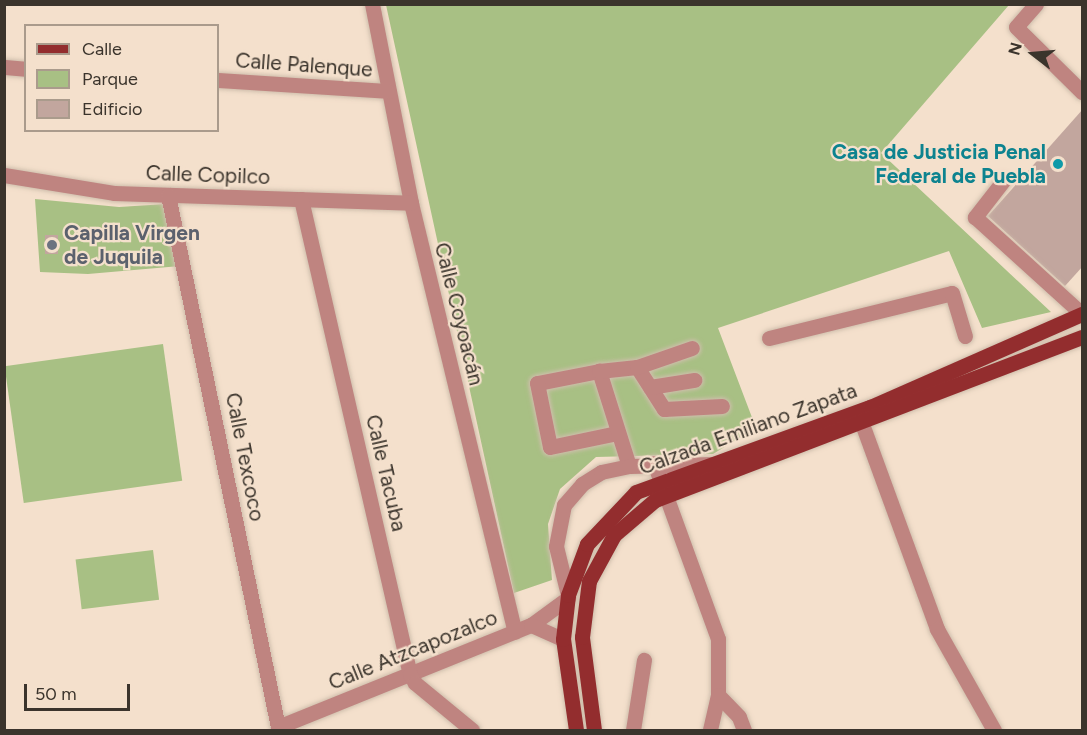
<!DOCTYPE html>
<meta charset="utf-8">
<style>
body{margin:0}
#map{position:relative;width:1087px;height:735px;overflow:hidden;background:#f4e0cc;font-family:Figtree,sans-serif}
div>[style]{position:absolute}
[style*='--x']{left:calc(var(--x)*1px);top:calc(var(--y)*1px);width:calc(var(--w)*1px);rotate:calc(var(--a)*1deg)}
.green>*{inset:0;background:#a8c084;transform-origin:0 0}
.building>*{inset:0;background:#c2a69e;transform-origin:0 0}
.roads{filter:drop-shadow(0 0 2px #cfbeac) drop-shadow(0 0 2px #cfbeac)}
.minor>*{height:15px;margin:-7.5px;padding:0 7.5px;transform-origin:7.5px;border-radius:7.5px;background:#bf8480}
.major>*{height:15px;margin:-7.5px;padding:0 7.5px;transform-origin:7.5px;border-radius:7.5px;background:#932d2e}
.dots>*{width:16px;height:16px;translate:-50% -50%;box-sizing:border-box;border:3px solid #f4e0cc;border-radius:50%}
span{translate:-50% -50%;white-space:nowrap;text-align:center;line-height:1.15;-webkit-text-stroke:4.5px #f4e0cc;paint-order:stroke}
.street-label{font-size:21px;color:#3b342c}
.culture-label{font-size:21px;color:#0d838f;font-weight:700}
.right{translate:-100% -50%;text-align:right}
.worship-label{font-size:21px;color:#5b616d;font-weight:700}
.left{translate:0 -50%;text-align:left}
.frame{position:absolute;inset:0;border:6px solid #3b342c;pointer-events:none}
.legend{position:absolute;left:24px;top:24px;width:195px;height:108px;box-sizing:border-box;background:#f4e0cc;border:2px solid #aa9b8c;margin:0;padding:8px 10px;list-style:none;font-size:18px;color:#3b342c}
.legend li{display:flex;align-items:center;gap:12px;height:30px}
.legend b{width:30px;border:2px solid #aa9b8c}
.north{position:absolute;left:1003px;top:24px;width:60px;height:60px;-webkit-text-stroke:4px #f4e0cc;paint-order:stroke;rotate:286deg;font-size:16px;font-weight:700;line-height:24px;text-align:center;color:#3b342c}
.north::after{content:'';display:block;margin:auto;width:21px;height:27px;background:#3b342c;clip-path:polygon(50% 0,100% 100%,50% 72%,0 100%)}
.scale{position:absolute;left:24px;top:684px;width:106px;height:27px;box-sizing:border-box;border:3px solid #3b342c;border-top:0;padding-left:8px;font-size:18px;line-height:21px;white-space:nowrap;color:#3b342c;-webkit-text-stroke:4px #f4e0cc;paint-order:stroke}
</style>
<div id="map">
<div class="green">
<div style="clip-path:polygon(386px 5px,1009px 5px,881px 153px,1051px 312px,982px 328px,949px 251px,718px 328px,756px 428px,713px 454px,596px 457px,560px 489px,548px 524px,552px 580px,514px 593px)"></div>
<div style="clip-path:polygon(35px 199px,119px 207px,166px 204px,180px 266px,88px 274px,40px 272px)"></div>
<div style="left:163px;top:344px;width:138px;height:160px;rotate:82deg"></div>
<div style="left:153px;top:550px;width:50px;height:78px;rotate:83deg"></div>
</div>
<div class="building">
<div style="clip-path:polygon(1083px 109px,1083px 266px,1065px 286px,988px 216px)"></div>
<div style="left:45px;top:235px;width:13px;height:19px"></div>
</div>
<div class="roads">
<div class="minor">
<div style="--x:372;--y:4;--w:203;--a:78.9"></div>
<div style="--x:411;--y:203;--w:441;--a:76.4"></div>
<div style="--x:1036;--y:4;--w:30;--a:131"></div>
<div style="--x:1016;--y:27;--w:93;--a:44.6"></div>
<div style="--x:4;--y:67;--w:22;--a:5"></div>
<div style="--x:218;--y:80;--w:169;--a:3.7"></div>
<div style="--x:4;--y:175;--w:111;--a:9.3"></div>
<div style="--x:114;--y:193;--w:297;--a:1.9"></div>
<div style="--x:1003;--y:181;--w:46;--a:127.9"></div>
<div style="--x:975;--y:217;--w:144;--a:42.2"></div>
<div style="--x:168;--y:195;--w:543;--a:78.32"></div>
<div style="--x:278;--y:727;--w:273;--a:-22"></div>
<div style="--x:531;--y:625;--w:46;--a:-36.1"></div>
<div style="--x:301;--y:199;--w:487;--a:77.1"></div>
<div style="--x:410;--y:674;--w:10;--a:61"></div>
<div style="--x:415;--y:683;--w:74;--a:39.5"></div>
<div style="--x:769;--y:338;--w:188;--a:-13.8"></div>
<div style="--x:952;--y:293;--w:45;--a:73.2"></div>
<div style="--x:637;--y:367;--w:50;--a:57.3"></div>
<div style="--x:664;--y:409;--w:58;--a:-3"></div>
<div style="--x:599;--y:371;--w:63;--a:169"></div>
<div style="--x:537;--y:383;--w:65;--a:78.5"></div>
<div style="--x:550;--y:447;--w:68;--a:-11.8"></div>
<div style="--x:650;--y:387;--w:45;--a:-9"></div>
<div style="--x:861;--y:421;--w:221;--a:69.9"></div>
<div style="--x:937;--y:629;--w:116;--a:60.6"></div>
<div style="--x:654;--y:463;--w:187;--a:70"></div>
<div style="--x:718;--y:639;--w:56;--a:90"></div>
<div style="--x:718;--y:695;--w:36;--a:103"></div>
<div style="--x:629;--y:466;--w:100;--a:-107.5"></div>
<div style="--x:599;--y:371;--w:38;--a:-6"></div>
<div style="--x:637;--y:367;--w:58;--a:-19.1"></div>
<div style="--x:568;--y:595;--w:50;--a:-103.8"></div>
<div style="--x:556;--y:546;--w:42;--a:-79"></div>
<div style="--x:564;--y:505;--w:28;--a:-49"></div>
<div style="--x:582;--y:484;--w:22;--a:-32"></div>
<div style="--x:601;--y:472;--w:29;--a:-12"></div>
<div style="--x:629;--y:466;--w:86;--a:-1.3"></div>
<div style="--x:531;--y:625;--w:35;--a:24"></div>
<div style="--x:718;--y:695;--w:30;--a:46"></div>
<div style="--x:739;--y:717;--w:14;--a:69"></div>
<div style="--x:633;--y:730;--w:71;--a:-81.1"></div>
</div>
<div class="major">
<div style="--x:576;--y:730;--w:92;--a:-98.1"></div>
<div style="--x:563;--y:639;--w:44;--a:-83.5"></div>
<div style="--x:568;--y:595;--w:54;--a:-69.6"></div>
<div style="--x:587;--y:544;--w:71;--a:-46.7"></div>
<div style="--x:636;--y:492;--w:249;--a:-20"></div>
<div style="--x:870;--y:407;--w:232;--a:-23.7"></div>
<div style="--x:594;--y:730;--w:94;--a:-97.4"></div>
<div style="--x:582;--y:637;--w:56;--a:-82.9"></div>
<div style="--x:589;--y:581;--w:52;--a:-61.5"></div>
<div style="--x:614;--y:535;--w:54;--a:-40.5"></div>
<div style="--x:655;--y:500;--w:457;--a:-20.9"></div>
</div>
</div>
<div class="dots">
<div style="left:1058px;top:164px;background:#0f9aa8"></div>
<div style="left:52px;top:245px;background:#6b7280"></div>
</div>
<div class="street-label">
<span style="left:304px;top:65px;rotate:4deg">Calle Palenque</span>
<span style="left:208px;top:175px;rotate:2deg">Calle Copilco</span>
<span style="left:459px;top:314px;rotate:76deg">Calle Coyoacán</span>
<span style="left:748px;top:429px;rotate:-20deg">Calzada Emiliano Zapata</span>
<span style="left:245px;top:457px;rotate:79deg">Calle Texcoco</span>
<span style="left:386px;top:473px;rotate:77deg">Calle Tacuba</span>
<span style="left:413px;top:650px;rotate:-22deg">Calle Atzcapozalco</span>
</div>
<div class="culture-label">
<span class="right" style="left:1046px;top:164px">Casa de Justicia Penal<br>Federal de Puebla</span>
</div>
<div class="worship-label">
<span class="left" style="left:64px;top:245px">Capilla Virgen<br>de Juquila</span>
</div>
<div class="frame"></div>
<ul class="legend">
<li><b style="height:8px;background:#932d2e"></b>Calle</li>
<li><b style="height:16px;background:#a8c084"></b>Parque</li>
<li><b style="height:16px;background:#c2a69e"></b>Edificio</li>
</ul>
<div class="north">N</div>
<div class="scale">50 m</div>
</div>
